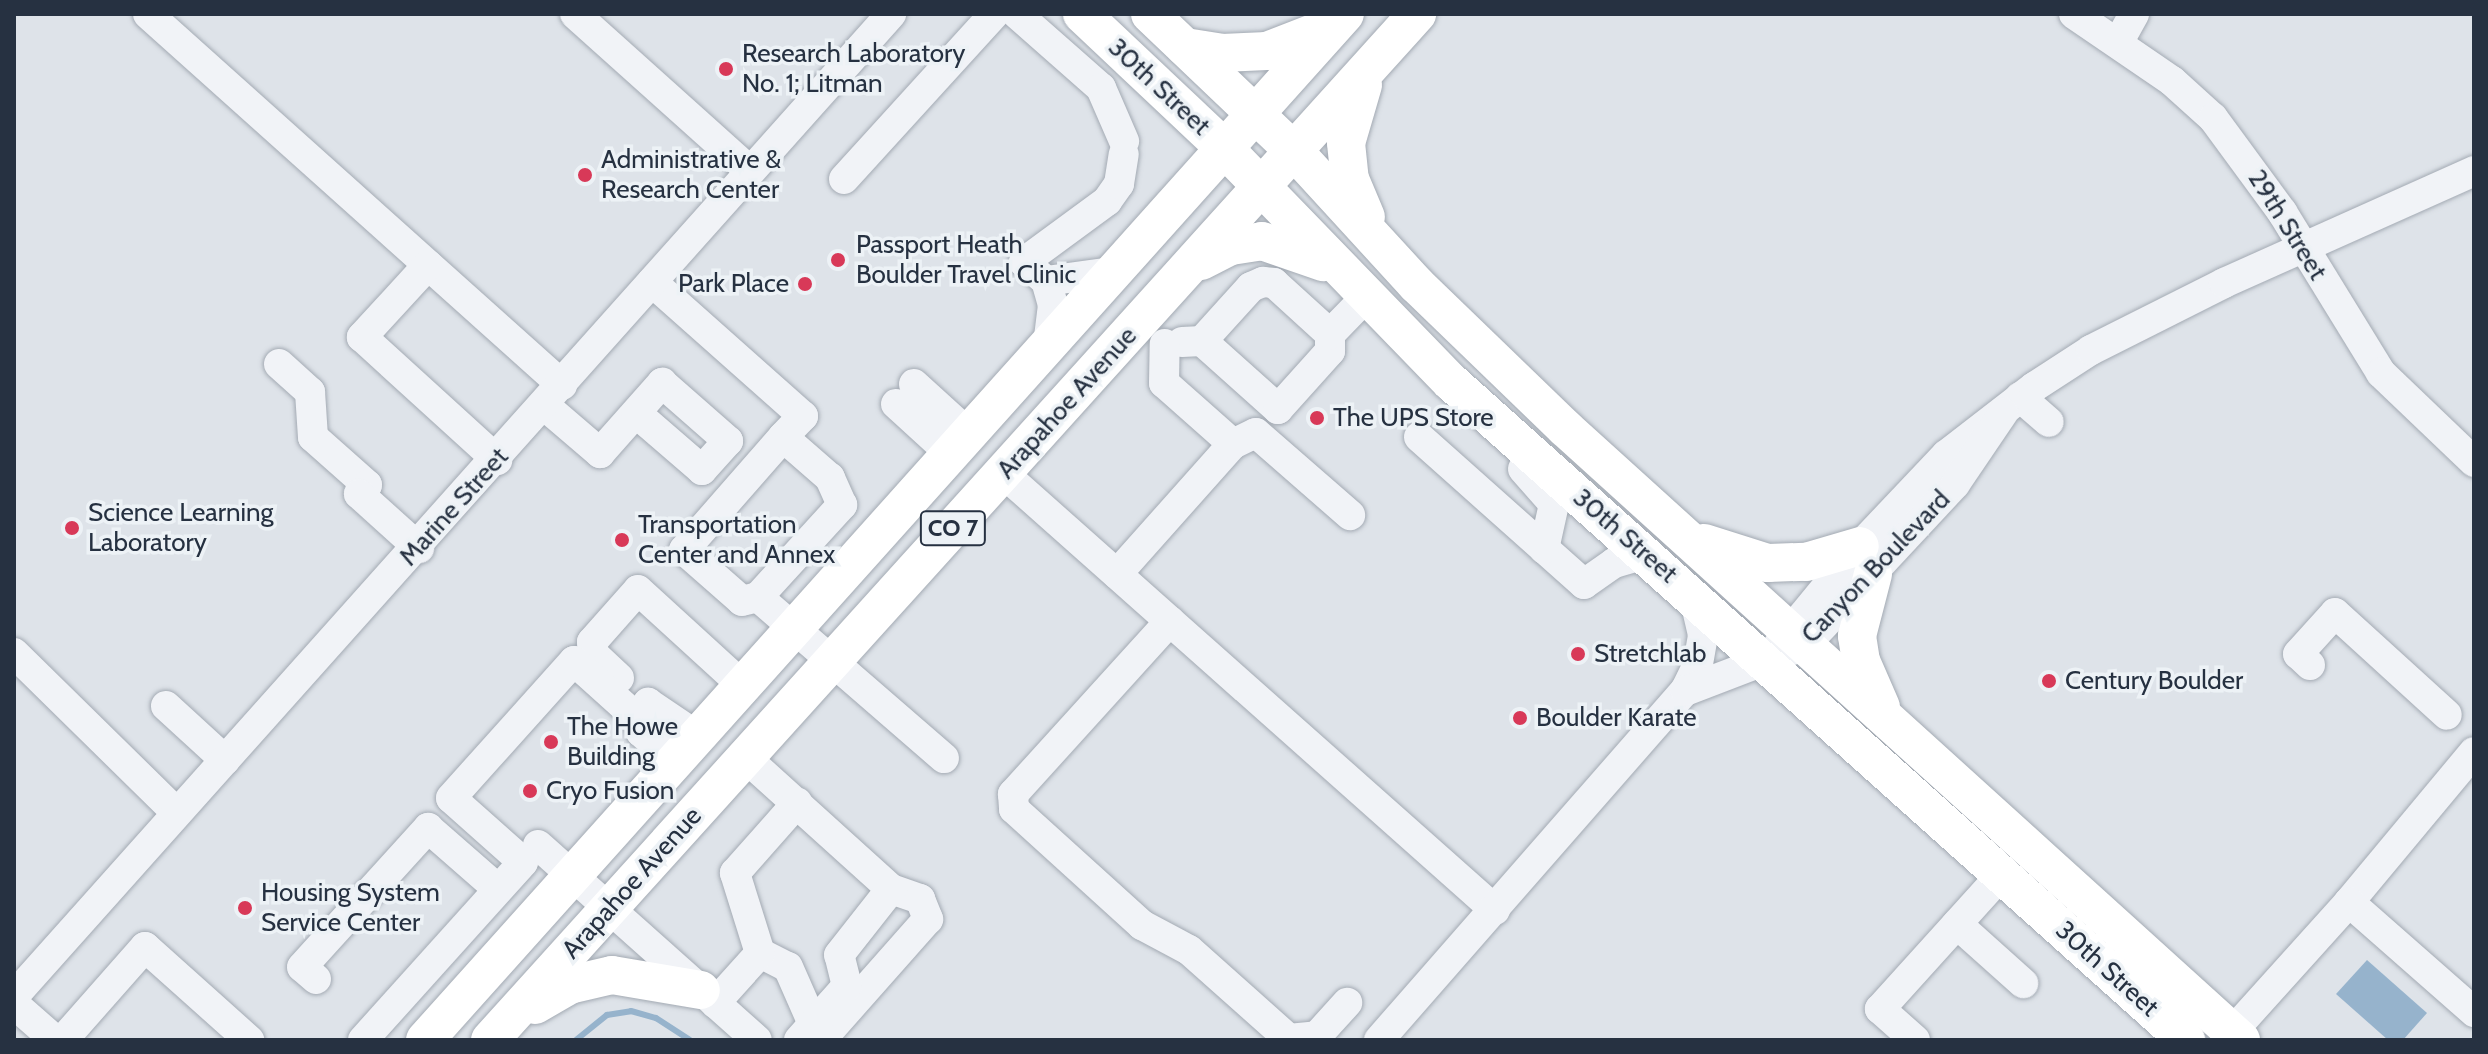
<!DOCTYPE html>
<style>
body{margin:0}
#map{position:relative;width:2488px;height:1054px;overflow:hidden;background:#dee3e9;font-family:Cabin,sans-serif}
div>[style]{position:absolute}
[style*='--x']{left:calc(var(--x)*1px);top:calc(var(--y)*1px);width:calc(var(--w)*1px);rotate:calc(var(--a)*1deg)}
.water>*{inset:0;background:#96b3cc}
.stream>*{height:6px;margin:-3px;padding:0 3px;transform-origin:3px;border-radius:3px;background:#96b3cc}
.roads{filter:drop-shadow(0 0 2px #a3aab3) drop-shadow(0 0 2px #a3aab3)}
.minor>*{height:30px;margin:-15px;padding:0 15px;transform-origin:15px;border-radius:15px;background:#f1f3f7}
.major>*{height:38px;margin:-19px;padding:0 19px;transform-origin:19px;border-radius:19px;background:#fff}
.dots>*{width:22px;height:22px;translate:-50% -50%;box-sizing:border-box;border:4px solid #edf2f6;border-radius:50%}
span{translate:-50% -50%;white-space:nowrap;text-align:center;line-height:1.15;-webkit-text-stroke:7px #edf2f6;paint-order:stroke}
.shield-label span{padding:2px 6px;background:#edf2f6;border:2px solid;border-radius:6px;-webkit-text-stroke-width:0}
.shield-label{font-size:24px;color:#263141;font-weight:700}
.poi-label{font-size:26px;color:#263141}
.left{translate:0 -50%;text-align:left}
.right{translate:-100% -50%;text-align:right}
.street-label{font-size:26px;color:#263141}
.frame{position:absolute;inset:0;border:16px solid #263141;pointer-events:none}
</style>
<div id="map">
<div class="water">
<div style="clip-path:polygon(2367px 960px,2427px 1013px,2403px 1040px,2388px 1040px,2336px 994px)"></div>
</div>
<div class="stream">
<div style="--x:576;--y:1040;--w:40;--a:-39"></div>
<div style="--x:607;--y:1015;--w:24;--a:-9"></div>
<div style="--x:631;--y:1011;--w:26;--a:16"></div>
<div style="--x:656;--y:1018;--w:40;--a:32.9"></div>
</div>
<div class="roads">
<div class="minor">
<div style="--x:148;--y:14;--w:556;--a:41.86"></div>
<div style="--x:575;--y:14;--w:235;--a:41.9"></div>
<div style="--x:1017;--y:14;--w:112;--a:41.4"></div>
<div style="--x:1101;--y:88;--w:58;--a:66.5"></div>
<div style="--x:2074;--y:14;--w:119;--a:34.4"></div>
<div style="--x:2172;--y:81;--w:55;--a:42.1"></div>
<div style="--x:2213;--y:118;--w:117;--a:53.7"></div>
<div style="--x:2282;--y:212;--w:189;--a:58.4"></div>
<div style="--x:2381;--y:373;--w:129;--a:43.7"></div>
<div style="--x:2118;--y:43;--w:33;--a:-61"></div>
<div style="--x:844;--y:179;--w:223;--a:-47.7"></div>
<div style="--x:428;--y:265;--w:98;--a:132.5"></div>
<div style="--x:362;--y:337;--w:183;--a:42.3"></div>
<div style="--x:1046;--y:281;--w:68;--a:-7.7"></div>
<div style="--x:652;--y:282;--w:202;--a:41.6"></div>
<div style="--x:803;--y:416;--w:29;--a:134"></div>
<div style="--x:783;--y:437;--w:150;--a:131.2"></div>
<div style="--x:684;--y:550;--w:77;--a:41.3"></div>
<div style="--x:742;--y:601;--w:16;--a:-14"></div>
<div style="--x:758;--y:597;--w:125;--a:-47.6"></div>
<div style="--x:842;--y:505;--w:30;--a:-114"></div>
<div style="--x:830;--y:478;--w:62;--a:-138.9"></div>
<div style="--x:1202;--y:341;--w:102;--a:41.8"></div>
<div style="--x:1278;--y:409;--w:78;--a:-48.1"></div>
<div style="--x:1330;--y:351;--w:17;--a:-90"></div>
<div style="--x:1330;--y:334;--w:49;--a:-45.8"></div>
<div style="--x:1182;--y:342;--w:20;--a:-3"></div>
<div style="--x:1202;--y:341;--w:73;--a:-47.8"></div>
<div style="--x:1251;--y:287;--w:13;--a:-23"></div>
<div style="--x:1263;--y:282;--w:11;--a:5"></div>
<div style="--x:1274;--y:283;--w:76;--a:42.3"></div>
<div style="--x:1048;--y:345;--w:40;--a:-82.9"></div>
<div style="--x:1053;--y:305;--w:25;--a:-106"></div>
<div style="--x:1046;--y:281;--w:29;--a:-139"></div>
<div style="--x:1024;--y:262;--w:103;--a:-36.3"></div>
<div style="--x:1107;--y:201;--w:21;--a:-55"></div>
<div style="--x:1119;--y:184;--w:30;--a:-81"></div>
<div style="--x:279;--y:364;--w:42;--a:42.1"></div>
<div style="--x:310;--y:392;--w:45;--a:86.2"></div>
<div style="--x:313;--y:437;--w:72;--a:41.6"></div>
<div style="--x:367;--y:485;--w:12;--a:132"></div>
<div style="--x:359;--y:494;--w:81;--a:42"></div>
<div style="--x:914;--y:384;--w:74;--a:42.3"></div>
<div style="--x:2020;--y:397;--w:38;--a:41"></div>
<div style="--x:896;--y:404;--w:74;--a:42.3"></div>
<div style="--x:544;--y:405;--w:74;--a:40.6"></div>
<div style="--x:600;--y:453;--w:94;--a:-48.5"></div>
<div style="--x:662;--y:383;--w:88;--a:41.3"></div>
<div style="--x:728;--y:441;--w:39;--a:132"></div>
<div style="--x:702;--y:470;--w:87;--a:-139.2"></div>
<div style="--x:1419;--y:437;--w:221;--a:41.7"></div>
<div style="--x:1584;--y:584;--w:37;--a:-35"></div>
<div style="--x:1614;--y:563;--w:32;--a:-16"></div>
<div style="--x:1233;--y:444;--w:25;--a:-26"></div>
<div style="--x:1256;--y:433;--w:125;--a:41.1"></div>
<div style="--x:1523;--y:469;--w:47;--a:48.5"></div>
<div style="--x:1554;--y:504;--w:46;--a:102.5"></div>
<div style="--x:1003;--y:473;--w:658;--a:41.61"></div>
<div style="--x:1117;--y:574;--w:174;--a:-48.3"></div>
<div style="--x:1233;--y:444;--w:92;--a:-138.5"></div>
<div style="--x:1164;--y:383;--w:39;--a:-89"></div>
<div style="--x:758;--y:597;--w:246;--a:40.9"></div>
<div style="--x:1170;--y:621;--w:234;--a:132.2"></div>
<div style="--x:1013;--y:794;--w:15;--a:86"></div>
<div style="--x:1014;--y:809;--w:173;--a:42.2"></div>
<div style="--x:1142;--y:925;--w:53;--a:28"></div>
<div style="--x:1189;--y:950;--w:134;--a:41.7"></div>
<div style="--x:1289;--y:1039;--w:28;--a:-6"></div>
<div style="--x:1317;--y:1036;--w:45;--a:-47.7"></div>
<div style="--x:1777;--y:647;--w:131;--a:-50.6"></div>
<div style="--x:1860;--y:546;--w:125;--a:-46.6"></div>
<div style="--x:1946;--y:455;--w:111;--a:-37.7"></div>
<div style="--x:2034;--y:387;--w:68;--a:-33"></div>
<div style="--x:2091;--y:350;--w:149;--a:-26.7"></div>
<div style="--x:2224;--y:283;--w:274;--a:-24.1"></div>
<div style="--x:14;--y:653;--w:228;--a:44.5"></div>
<div style="--x:2310;--y:665;--w:16;--a:-137"></div>
<div style="--x:2298;--y:654;--w:55;--a:-47.9"></div>
<div style="--x:2335;--y:613;--w:151;--a:42.3"></div>
<div style="--x:619;--y:678;--w:34;--a:-137"></div>
<div style="--x:594;--y:655;--w:13;--a:-99"></div>
<div style="--x:592;--y:642;--w:69;--a:-48.5"></div>
<div style="--x:638;--y:590;--w:142;--a:42.4"></div>
<div style="--x:1685;--y:691;--w:30;--a:-64"></div>
<div style="--x:1698;--y:664;--w:29;--a:-80"></div>
<div style="--x:1703;--y:635;--w:40;--a:-103"></div>
<div style="--x:166;--y:706;--w:80;--a:42.5"></div>
<div style="--x:746;--y:758;--w:195;--a:42.1"></div>
<div style="--x:891;--y:889;--w:31;--a:19"></div>
<div style="--x:920;--y:899;--w:22;--a:68"></div>
<div style="--x:928;--y:919;--w:162;--a:131.5"></div>
<div style="--x:675;--y:762;--w:45;--a:-138.6"></div>
<div style="--x:641;--y:732;--w:15;--a:-106"></div>
<div style="--x:637;--y:718;--w:19;--a:-54"></div>
<div style="--x:648;--y:703;--w:59;--a:34"></div>
<div style="--x:538;--y:845;--w:293;--a:41.7"></div>
<div style="--x:2349;--y:902;--w:195;--a:-50.2"></div>
<div style="--x:1957;--y:924;--w:89;--a:41.8"></div>
<div style="--x:760;--y:953;--w:31;--a:27"></div>
<div style="--x:788;--y:967;--w:62;--a:66.3"></div>
<div style="--x:316;--y:979;--w:18;--a:-139"></div>
<div style="--x:302;--y:967;--w:188;--a:-47.8"></div>
<div style="--x:428;--y:828;--w:93;--a:41.1"></div>
<div style="--x:14;--y:996;--w:1317;--a:-48.23"></div>
<div style="--x:715;--y:1003;--w:67;--a:-48"></div>
<div style="--x:760;--y:953;--w:84;--a:-107.4"></div>
<div style="--x:735;--y:873;--w:94;--a:-48.5"></div>
<div style="--x:14;--y:1004;--w:55;--a:41.3"></div>
<div style="--x:2232;--y:1032;--w:175;--a:-48"></div>
<div style="--x:2349;--y:902;--w:167;--a:41.3"></div>
<div style="--x:63;--y:1040;--w:124;--a:-48.6"></div>
<div style="--x:145;--y:947;--w:140;--a:41.8"></div>
<div style="--x:363;--y:1040;--w:239;--a:-48"></div>
<div style="--x:523;--y:862;--w:96;--a:-138.4"></div>
<div style="--x:451;--y:798;--w:184;--a:-48.1"></div>
<div style="--x:574;--y:661;--w:85;--a:42.1"></div>
<div style="--x:799;--y:1040;--w:72;--a:-48.4"></div>
<div style="--x:847;--y:986;--w:32;--a:-104"></div>
<div style="--x:839;--y:955;--w:84;--a:-51.8"></div>
<div style="--x:1379;--y:1040;--w:464;--a:-48.8"></div>
<div style="--x:1685;--y:691;--w:129;--a:-21"></div>
<div style="--x:1805;--y:645;--w:220;--a:-47"></div>
<div style="--x:1955;--y:484;--w:86;--a:-55.9"></div>
<div style="--x:1915;--y:1040;--w:47;--a:-138.5"></div>
<div style="--x:1880;--y:1009;--w:182;--a:-47.9"></div>
</div>
<div class="major">
<div style="--x:1082;--y:14;--w:195;--a:43.3"></div>
<div style="--x:1224;--y:148;--w:326;--a:45.9"></div>
<div style="--x:1451;--y:382;--w:987;--a:41.84"></div>
<div style="--x:1150;--y:14;--w:199;--a:43.6"></div>
<div style="--x:1294;--y:151;--w:182;--a:47.5"></div>
<div style="--x:1417;--y:285;--w:206;--a:44"></div>
<div style="--x:1565;--y:428;--w:912;--a:42.16"></div>
<div style="--x:1185;--y:47;--w:37;--a:9"></div>
<div style="--x:1222;--y:53;--w:45;--a:-2.5"></div>
<div style="--x:1267;--y:51;--w:63;--a:-21.3"></div>
<div style="--x:1363;--y:85;--w:60;--a:106.3"></div>
<div style="--x:1346;--y:143;--w:36;--a:84"></div>
<div style="--x:1350;--y:179;--w:41;--a:67.2"></div>
<div style="--x:1201;--y:261;--w:34;--a:-27"></div>
<div style="--x:1231;--y:246;--w:31;--a:-9"></div>
<div style="--x:1262;--y:241;--w:65;--a:19"></div>
<div style="--x:1704;--y:543;--w:67;--a:17.4"></div>
<div style="--x:1768;--y:563;--w:38;--a:-2"></div>
<div style="--x:1806;--y:562;--w:56;--a:-16.5"></div>
<div style="--x:1873;--y:574;--w:64;--a:104.5"></div>
<div style="--x:1857;--y:636;--w:25;--a:81"></div>
<div style="--x:1861;--y:661;--w:50;--a:66.5"></div>
<div style="--x:535;--y:1005;--w:39;--a:-30"></div>
<div style="--x:569;--y:985;--w:44;--a:-13.1"></div>
<div style="--x:612;--y:975;--w:90;--a:9.6"></div>
<div style="--x:425;--y:1040;--w:1378;--a:-48.12"></div>
<div style="--x:490;--y:1040;--w:1383;--a:-47.9"></div>
</div>
</div>
<div class="dots">
<div style="left:726px;top:69px;background:#d83958"></div>
<div style="left:585px;top:175px;background:#d83958"></div>
<div style="left:838px;top:260px;background:#d83958"></div>
<div style="left:805px;top:284px;background:#d83958"></div>
<div style="left:1317px;top:418px;background:#d83958"></div>
<div style="left:72px;top:528px;background:#d83958"></div>
<div style="left:622px;top:540px;background:#d83958"></div>
<div style="left:1578px;top:654px;background:#d83958"></div>
<div style="left:2049px;top:681px;background:#d83958"></div>
<div style="left:1520px;top:718px;background:#d83958"></div>
<div style="left:551px;top:742px;background:#d83958"></div>
<div style="left:530px;top:791px;background:#d83958"></div>
<div style="left:245px;top:908px;background:#d83958"></div>
</div>
<div class="shield-label">
<span style="left:953px;top:528px">CO 7</span>
</div>
<div class="poi-label">
<span class="left" style="left:742px;top:69px">Research Laboratory<br>No. 1; Litman</span>
<span class="left" style="left:601px;top:175px">Administrative &amp;<br>Research Center</span>
<span class="left" style="left:856px;top:260px">Passport Heath<br>Boulder Travel Clinic</span>
<span class="right" style="left:789px;top:284px">Park Place</span>
<span class="left" style="left:1333px;top:418px">The UPS Store</span>
<span class="left" style="left:88px;top:528px">Science Learning<br>Laboratory</span>
<span class="left" style="left:638px;top:540px">Transportation<br>Center and Annex</span>
<span class="left" style="left:1594px;top:654px">Stretchlab</span>
<span class="left" style="left:2065px;top:681px">Century Boulder</span>
<span class="left" style="left:1536px;top:718px">Boulder Karate</span>
<span class="left" style="left:567px;top:742px">The Howe<br>Building</span>
<span class="left" style="left:546px;top:791px">Cryo Fusion</span>
<span class="left" style="left:261px;top:908px">Housing System<br>Service Center</span>
</div>
<div class="street-label">
<span style="left:1159px;top:87px;rotate:43deg">30th Street</span>
<span style="left:2287px;top:225px;rotate:58deg">29th Street</span>
<span style="left:1067px;top:403px;rotate:-48deg">Arapahoe Avenue</span>
<span style="left:454px;top:507px;rotate:-48deg">Marine Street</span>
<span style="left:1625px;top:536px;rotate:41deg">30th Street</span>
<span style="left:1876px;top:567px;rotate:-46deg">Canyon Boulevard</span>
<span style="left:632px;top:883px;rotate:-48deg">Arapahoe Avenue</span>
<span style="left:2107px;top:969px;rotate:42deg">30th Street</span>
</div>
<div class="frame"></div>
</div>
